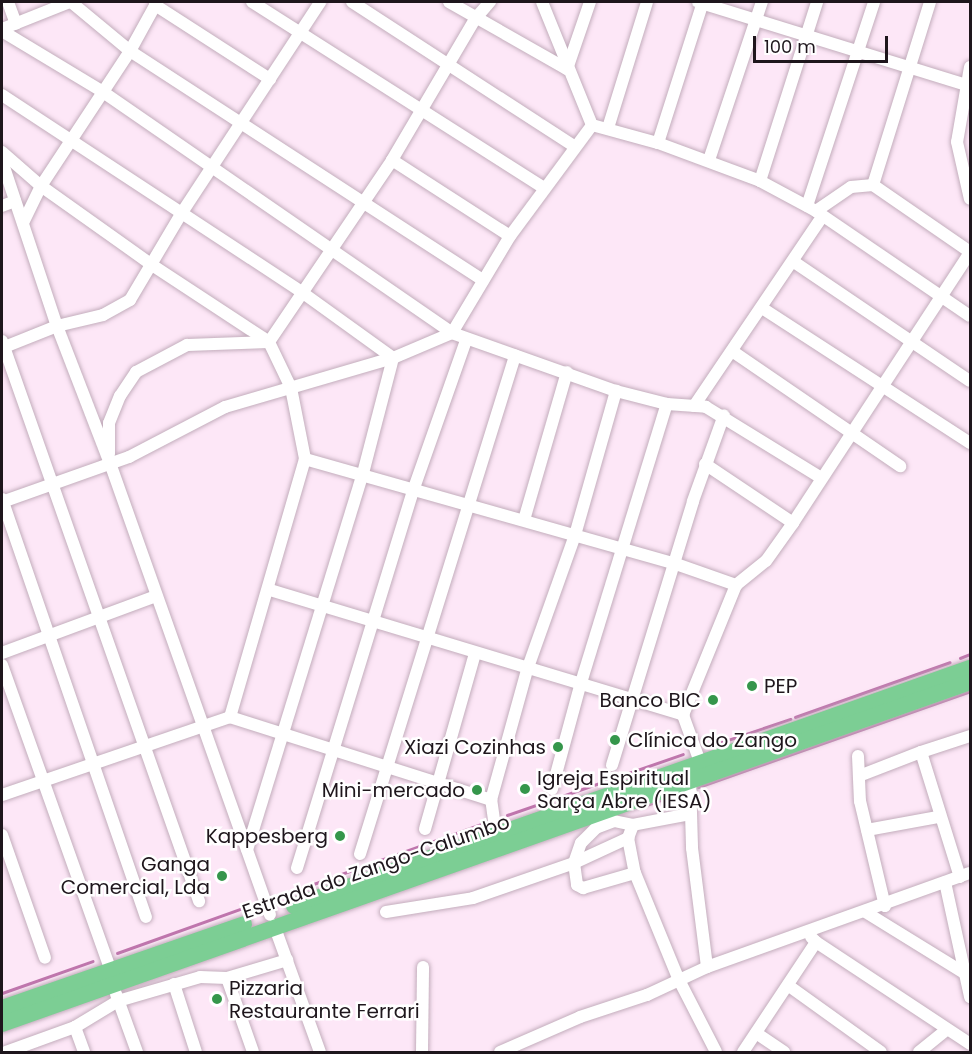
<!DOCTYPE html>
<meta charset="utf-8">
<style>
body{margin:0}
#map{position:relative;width:972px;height:1054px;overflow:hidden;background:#fde7f7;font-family:Poppins,sans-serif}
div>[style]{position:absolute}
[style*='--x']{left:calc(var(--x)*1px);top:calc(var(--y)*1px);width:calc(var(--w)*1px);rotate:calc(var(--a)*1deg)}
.stream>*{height:3px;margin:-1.5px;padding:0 1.5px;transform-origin:1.5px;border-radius:1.5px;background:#bf75ad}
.roads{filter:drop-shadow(0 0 2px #c3adbc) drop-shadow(0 0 2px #c3adbc)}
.minor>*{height:12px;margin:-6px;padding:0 6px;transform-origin:6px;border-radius:6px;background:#fff}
.major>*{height:16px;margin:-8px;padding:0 8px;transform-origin:8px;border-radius:8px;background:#7cce94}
.dots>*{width:16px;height:16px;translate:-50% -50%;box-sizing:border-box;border:3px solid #fff;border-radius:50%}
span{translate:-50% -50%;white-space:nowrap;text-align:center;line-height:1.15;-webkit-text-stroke:5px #fff;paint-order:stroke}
.poi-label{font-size:20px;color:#1e161c}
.left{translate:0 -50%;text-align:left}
.right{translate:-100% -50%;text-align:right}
.street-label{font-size:20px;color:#1e161c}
.frame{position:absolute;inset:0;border:3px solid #1e161c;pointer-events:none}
.scale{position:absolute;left:753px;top:36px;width:135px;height:27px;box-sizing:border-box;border:3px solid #1e161c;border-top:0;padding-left:8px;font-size:18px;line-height:21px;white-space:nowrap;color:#1e161c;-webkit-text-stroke:4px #fff;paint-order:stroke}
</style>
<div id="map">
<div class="stream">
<div style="--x:960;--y:658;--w:11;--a:-22"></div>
<div style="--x:795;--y:717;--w:164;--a:-19.5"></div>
<div style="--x:707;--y:747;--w:88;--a:-18.6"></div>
<div style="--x:698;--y:787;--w:288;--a:-19.4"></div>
<div style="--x:646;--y:805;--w:37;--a:-19"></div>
<div style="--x:507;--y:815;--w:186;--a:-19.1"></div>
<div style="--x:277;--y:897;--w:220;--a:-19.7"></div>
<div style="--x:117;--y:953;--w:145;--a:-19.7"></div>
<div style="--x:2;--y:993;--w:96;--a:-19.4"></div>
</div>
<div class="roads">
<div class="minor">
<div style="--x:8;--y:2;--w:23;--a:70"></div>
<div style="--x:71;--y:2;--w:77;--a:39.7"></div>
<div style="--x:130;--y:51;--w:421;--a:33"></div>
<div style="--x:252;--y:2;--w:346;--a:32.5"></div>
<div style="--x:352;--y:2;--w:265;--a:33"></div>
<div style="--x:449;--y:2;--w:136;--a:29.6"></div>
<div style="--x:567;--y:69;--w:71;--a:-71.1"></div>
<div style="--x:542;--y:2;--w:133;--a:67.9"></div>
<div style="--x:698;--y:2;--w:285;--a:17.2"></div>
<div style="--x:155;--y:5;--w:137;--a:32.8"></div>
<div style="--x:2;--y:29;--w:73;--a:-21.7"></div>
<div style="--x:2;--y:31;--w:118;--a:31.1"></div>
<div style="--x:103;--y:92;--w:424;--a:34.6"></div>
<div style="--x:452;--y:333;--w:174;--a:19.5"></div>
<div style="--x:616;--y:391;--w:53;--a:14.3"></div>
<div style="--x:667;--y:404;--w:39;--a:4"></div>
<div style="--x:706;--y:407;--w:134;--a:31.6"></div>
<div style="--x:970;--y:67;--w:76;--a:99.8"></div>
<div style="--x:957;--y:142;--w:58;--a:77.2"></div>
<div style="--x:2;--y:95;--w:360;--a:33.3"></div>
<div style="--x:303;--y:293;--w:111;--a:35.8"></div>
<div style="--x:393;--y:358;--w:119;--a:104.6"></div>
<div style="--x:363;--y:473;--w:394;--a:107.1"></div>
<div style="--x:592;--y:125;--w:68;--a:15.3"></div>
<div style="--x:658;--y:143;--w:109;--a:20.4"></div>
<div style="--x:760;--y:181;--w:64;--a:28.2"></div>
<div style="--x:816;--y:211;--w:186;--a:34.3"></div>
<div style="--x:608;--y:128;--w:132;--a:-72.8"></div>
<div style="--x:658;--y:143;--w:148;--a:-72.3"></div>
<div style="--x:2;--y:152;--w:52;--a:41.1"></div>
<div style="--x:41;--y:186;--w:136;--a:35.4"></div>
<div style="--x:152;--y:265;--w:140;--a:33.3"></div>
<div style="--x:269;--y:342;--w:51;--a:64.4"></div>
<div style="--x:291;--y:388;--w:72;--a:78.8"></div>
<div style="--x:305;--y:459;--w:269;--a:106.2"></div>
<div style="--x:230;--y:717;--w:241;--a:161.1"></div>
<div style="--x:392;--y:160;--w:140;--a:32.8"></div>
<div style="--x:709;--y:160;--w:167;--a:-71.5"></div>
<div style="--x:2;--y:161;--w:174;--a:71.6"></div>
<div style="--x:57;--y:326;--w:147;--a:68.9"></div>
<div style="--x:110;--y:463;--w:479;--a:70.5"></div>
<div style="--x:760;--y:181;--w:188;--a:-72.3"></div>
<div style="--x:873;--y:185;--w:192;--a:-72.7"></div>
<div style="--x:2;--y:206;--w:14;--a:-21"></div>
<div style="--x:807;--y:206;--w:215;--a:-71.8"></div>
<div style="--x:816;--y:211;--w:42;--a:-34.4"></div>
<div style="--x:851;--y:187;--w:22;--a:-5"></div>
<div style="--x:873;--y:185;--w:118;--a:34.6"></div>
<div style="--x:23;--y:223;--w:41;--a:-64.1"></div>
<div style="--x:41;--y:186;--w:162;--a:-56.6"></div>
<div style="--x:130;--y:51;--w:56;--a:-61.1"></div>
<div style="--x:794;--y:262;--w:212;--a:34.1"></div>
<div style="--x:762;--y:308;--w:248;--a:33"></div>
<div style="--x:2;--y:341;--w:594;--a:70.62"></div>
<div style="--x:2;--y:348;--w:59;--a:-21.8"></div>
<div style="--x:57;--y:326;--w:47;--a:-13.4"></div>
<div style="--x:103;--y:315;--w:31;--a:-29"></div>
<div style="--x:130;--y:300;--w:100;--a:-59.3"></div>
<div style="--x:181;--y:214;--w:254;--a:-56.7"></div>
<div style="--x:732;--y:351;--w:204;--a:34.4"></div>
<div style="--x:694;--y:406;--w:228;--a:-55.9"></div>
<div style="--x:109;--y:454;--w:31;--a:-90"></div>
<div style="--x:109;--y:423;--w:29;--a:-68"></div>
<div style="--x:120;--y:396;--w:29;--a:-56"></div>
<div style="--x:136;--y:372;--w:58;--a:-27.9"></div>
<div style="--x:187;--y:345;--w:82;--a:-2.1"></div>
<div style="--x:269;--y:342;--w:220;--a:-55.9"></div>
<div style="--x:392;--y:160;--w:164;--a:-59.5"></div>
<div style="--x:475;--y:19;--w:23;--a:-49"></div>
<div style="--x:305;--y:459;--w:386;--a:15.8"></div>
<div style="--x:676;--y:564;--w:64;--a:19.3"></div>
<div style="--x:705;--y:464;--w:106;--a:33.8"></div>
<div style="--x:2;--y:499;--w:442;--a:71"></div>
<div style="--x:2;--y:502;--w:135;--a:-19.5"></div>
<div style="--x:129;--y:457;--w:108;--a:-27.5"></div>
<div style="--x:225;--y:407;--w:175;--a:-16.3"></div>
<div style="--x:393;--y:358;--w:64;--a:-23"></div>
<div style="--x:452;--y:333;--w:113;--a:-59.1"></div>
<div style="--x:510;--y:236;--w:138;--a:-53.5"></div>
<div style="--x:524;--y:520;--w:154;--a:-73.8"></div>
<div style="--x:270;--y:590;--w:432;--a:16.8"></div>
<div style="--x:2;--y:653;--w:164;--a:-20.3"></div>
<div style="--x:2;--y:665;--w:323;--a:70.4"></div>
<div style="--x:230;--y:717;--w:274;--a:17.6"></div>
<div style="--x:921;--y:752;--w:52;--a:-18.1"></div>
<div style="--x:858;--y:756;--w:45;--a:87.5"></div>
<div style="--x:860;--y:801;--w:108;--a:76.6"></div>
<div style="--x:700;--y:762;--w:50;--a:-109.9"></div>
<div style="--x:683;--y:715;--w:140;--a:-67.8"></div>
<div style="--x:736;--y:585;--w:38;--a:-39"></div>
<div style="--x:766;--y:561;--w:47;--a:-54.6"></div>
<div style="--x:793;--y:523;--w:324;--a:-56.8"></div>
<div style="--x:612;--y:765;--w:276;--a:-72.9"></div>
<div style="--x:693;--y:501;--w:91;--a:-70.2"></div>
<div style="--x:859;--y:776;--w:66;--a:-21.2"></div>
<div style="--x:921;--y:752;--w:131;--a:72.7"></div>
<div style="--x:690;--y:779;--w:69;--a:88.3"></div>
<div style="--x:692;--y:848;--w:120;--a:82.8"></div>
<div style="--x:552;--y:789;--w:107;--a:-74.8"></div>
<div style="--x:580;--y:686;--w:295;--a:-72.9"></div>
<div style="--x:690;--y:814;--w:58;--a:169.1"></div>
<div style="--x:633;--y:825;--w:14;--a:111"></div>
<div style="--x:628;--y:838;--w:36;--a:79"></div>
<div style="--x:635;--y:873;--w:113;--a:67.7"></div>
<div style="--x:678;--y:978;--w:83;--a:62.8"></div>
<div style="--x:425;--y:829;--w:183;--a:-74.1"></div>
<div style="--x:867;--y:830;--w:72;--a:-10.4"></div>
<div style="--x:496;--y:834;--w:34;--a:-98"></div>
<div style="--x:491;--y:800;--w:135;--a:-74.5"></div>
<div style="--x:527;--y:670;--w:143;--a:-70.4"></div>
<div style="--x:575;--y:535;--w:150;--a:-74.1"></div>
<div style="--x:2;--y:835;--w:130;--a:70.7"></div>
<div style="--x:360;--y:854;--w:522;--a:-72.71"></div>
<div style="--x:574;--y:863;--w:21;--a:-71"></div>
<div style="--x:581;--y:843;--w:21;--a:-45"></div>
<div style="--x:596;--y:828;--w:19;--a:-21"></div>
<div style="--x:614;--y:821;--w:19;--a:12"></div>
<div style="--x:574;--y:863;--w:60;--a:-24.8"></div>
<div style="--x:297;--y:868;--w:398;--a:-72.9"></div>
<div style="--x:414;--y:488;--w:157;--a:-70.6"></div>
<div style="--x:945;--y:882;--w:118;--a:77.7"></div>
<div style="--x:386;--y:912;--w:88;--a:-9.1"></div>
<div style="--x:473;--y:898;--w:107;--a:-19.1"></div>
<div style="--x:574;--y:863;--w:22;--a:82"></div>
<div style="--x:577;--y:885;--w:7;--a:27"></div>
<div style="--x:583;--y:888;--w:54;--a:-16.1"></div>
<div style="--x:867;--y:913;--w:114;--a:31.7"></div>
<div style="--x:274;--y:925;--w:135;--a:70.1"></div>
<div style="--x:816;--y:942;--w:185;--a:33.5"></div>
<div style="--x:227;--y:978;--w:78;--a:70.6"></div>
<div style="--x:174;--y:984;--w:71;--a:72.1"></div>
<div style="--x:789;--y:986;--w:113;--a:35.7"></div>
<div style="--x:116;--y:994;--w:62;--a:70.1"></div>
<div style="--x:75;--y:1027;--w:27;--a:70"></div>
<div style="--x:756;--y:1033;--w:34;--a:34"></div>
<div style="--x:6;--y:1052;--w:73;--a:-19.9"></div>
<div style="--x:75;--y:1027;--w:50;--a:-31.2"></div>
<div style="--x:118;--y:1001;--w:85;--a:-16.3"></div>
<div style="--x:200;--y:977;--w:27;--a:2"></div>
<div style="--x:227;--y:978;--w:63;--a:-16.7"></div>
<div style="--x:422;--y:1052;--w:85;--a:-89.3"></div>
<div style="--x:500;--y:1052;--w:87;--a:-23.6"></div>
<div style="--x:580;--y:1017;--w:71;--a:-18.2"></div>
<div style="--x:647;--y:995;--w:66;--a:-25"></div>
<div style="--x:707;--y:967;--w:279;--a:-19.7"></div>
<div style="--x:743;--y:1052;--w:132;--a:-56.4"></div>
<div style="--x:816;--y:942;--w:7;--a:-135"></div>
<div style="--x:919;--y:1052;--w:36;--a:-39"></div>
</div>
<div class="major">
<div style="--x:294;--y:906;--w:717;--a:-19.4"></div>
<div style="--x:2;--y:1008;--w:256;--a:-19.1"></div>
<div style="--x:2;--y:1024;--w:1027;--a:-19.46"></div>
</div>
</div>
<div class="dots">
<div style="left:752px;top:686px;background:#35964b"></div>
<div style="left:713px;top:700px;background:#35964b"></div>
<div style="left:615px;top:740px;background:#35964b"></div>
<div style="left:558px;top:747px;background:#35964b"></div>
<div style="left:525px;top:789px;background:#35964b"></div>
<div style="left:477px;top:790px;background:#35964b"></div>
<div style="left:340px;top:836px;background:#35964b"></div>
<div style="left:222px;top:876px;background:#35964b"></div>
<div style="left:217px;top:999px;background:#35964b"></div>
</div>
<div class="poi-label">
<span class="left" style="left:764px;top:686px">PEP</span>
<span class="right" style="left:701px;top:700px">Banco BIC</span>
<span class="left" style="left:628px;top:740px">Clínica do Zango</span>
<span class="right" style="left:546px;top:747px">Xiazi Cozinhas</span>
<span class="left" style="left:537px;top:790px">Igreja Espiritual<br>Sarça Abre (IESA)</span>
<span class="right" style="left:465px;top:790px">Mini-mercado</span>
<span class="right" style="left:328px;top:836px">Kappesberg</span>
<span class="right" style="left:210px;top:876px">Ganga<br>Comercial, Lda</span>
<span class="left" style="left:229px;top:1000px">Pizzaria<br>Restaurante Ferrari</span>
</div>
<div class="street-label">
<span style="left:376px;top:867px;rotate:-19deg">Estrada do Zango-Calumbo</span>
</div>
<div class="frame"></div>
<div class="scale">100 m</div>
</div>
